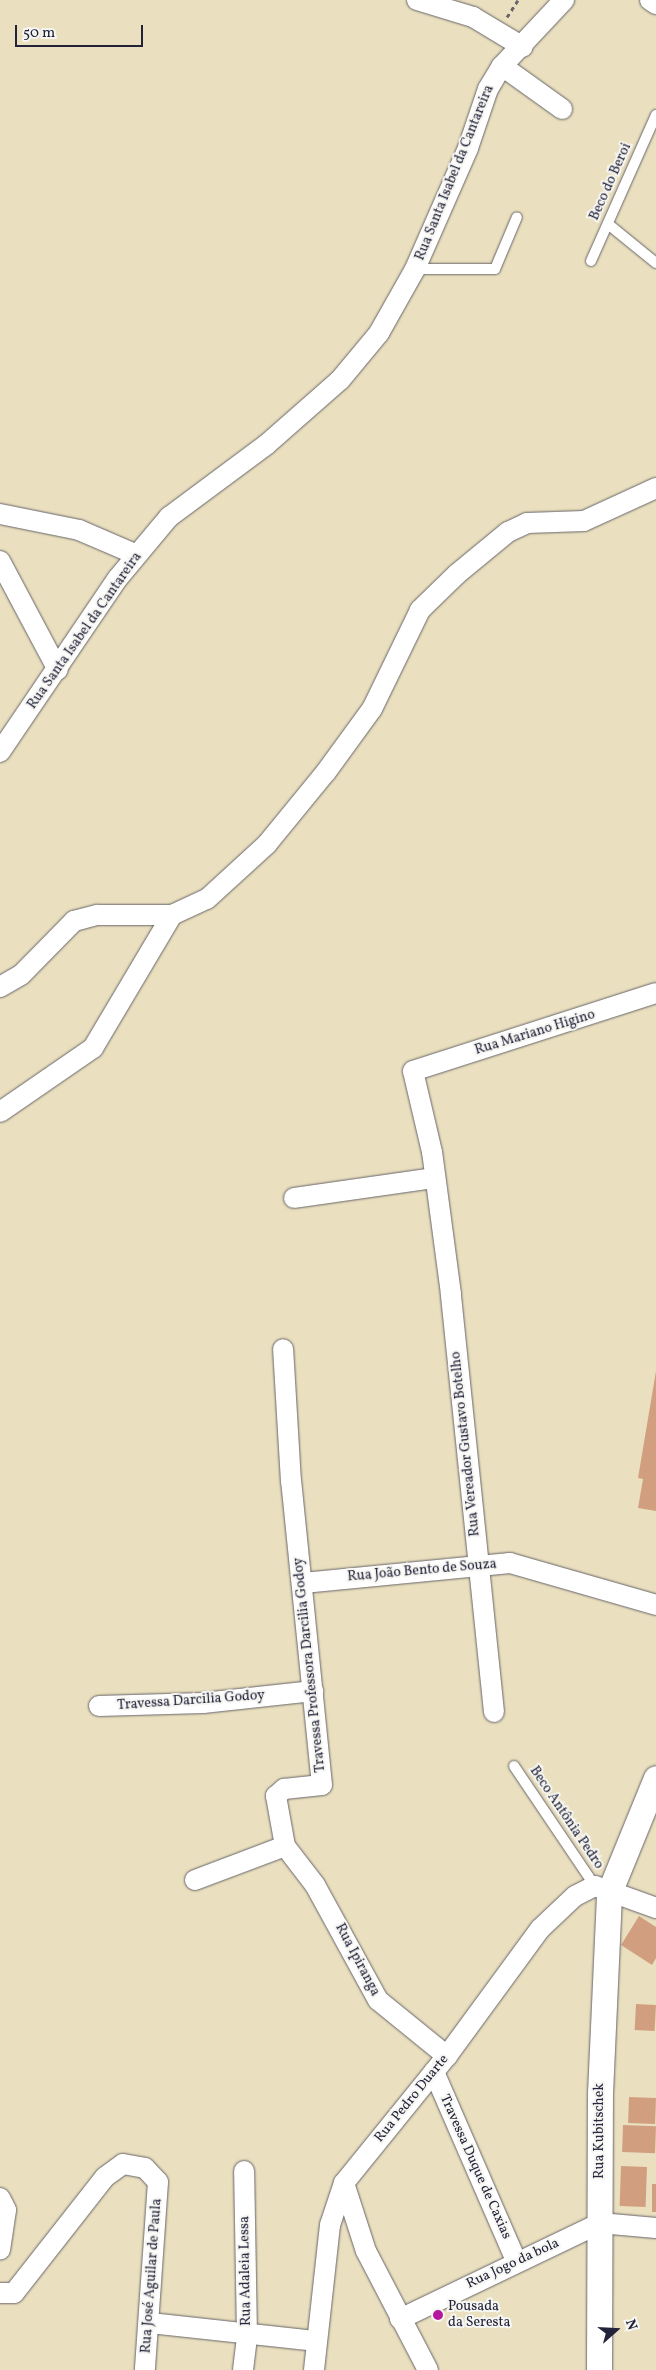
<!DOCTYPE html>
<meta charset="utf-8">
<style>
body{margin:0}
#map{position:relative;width:656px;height:2370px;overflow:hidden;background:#eae0bf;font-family:Vollkorn,serif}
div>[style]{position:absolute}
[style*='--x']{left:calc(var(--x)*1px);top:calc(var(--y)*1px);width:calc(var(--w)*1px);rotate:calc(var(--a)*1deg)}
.building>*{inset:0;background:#d19f7f;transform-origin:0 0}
.path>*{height:3px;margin-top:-1.5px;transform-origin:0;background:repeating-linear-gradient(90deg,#686469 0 4px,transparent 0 8px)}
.roads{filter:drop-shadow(0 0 1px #686469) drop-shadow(0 0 1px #686469)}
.service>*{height:10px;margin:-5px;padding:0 5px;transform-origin:5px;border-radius:5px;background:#fff}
.minor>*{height:20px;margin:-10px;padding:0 10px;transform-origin:10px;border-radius:10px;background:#fff}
.tertiary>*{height:25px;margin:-12.5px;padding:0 12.5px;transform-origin:12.5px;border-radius:12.5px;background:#fff}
.dots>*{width:14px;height:14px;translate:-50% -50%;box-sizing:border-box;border:2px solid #f6f6f2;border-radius:50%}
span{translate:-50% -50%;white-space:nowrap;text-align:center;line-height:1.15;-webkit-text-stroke:4px #f6f6f2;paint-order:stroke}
.street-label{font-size:14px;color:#22223b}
.poi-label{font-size:14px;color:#22223b}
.left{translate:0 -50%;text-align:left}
.north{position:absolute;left:591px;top:2305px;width:50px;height:50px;-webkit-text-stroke:4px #f6f6f2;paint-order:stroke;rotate:71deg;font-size:14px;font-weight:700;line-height:20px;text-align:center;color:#22223b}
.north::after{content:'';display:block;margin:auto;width:18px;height:22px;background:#22223b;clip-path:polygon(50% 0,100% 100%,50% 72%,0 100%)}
.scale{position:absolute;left:15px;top:25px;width:128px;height:22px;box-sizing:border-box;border:2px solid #22223b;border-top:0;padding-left:6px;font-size:15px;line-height:18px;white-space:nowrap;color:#22223b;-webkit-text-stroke:4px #f6f6f2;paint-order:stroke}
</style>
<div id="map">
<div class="building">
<div style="clip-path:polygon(656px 1371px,656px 1511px,638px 1508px,643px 1479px,638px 1478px)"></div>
<div style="clip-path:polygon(639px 1916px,656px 1927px,656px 1958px,652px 1965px,621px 1945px)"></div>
<div style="left:636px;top:2004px;width:20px;height:26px;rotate:3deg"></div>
<div style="left:629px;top:2097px;width:27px;height:26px;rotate:2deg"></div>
<div style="left:623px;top:2125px;width:33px;height:27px;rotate:2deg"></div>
<div style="left:621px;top:2166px;width:26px;height:40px;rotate:2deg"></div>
<div style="left:652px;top:2184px;width:4px;height:28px"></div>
</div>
<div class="path">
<div style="--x:507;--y:17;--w:20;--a:-57"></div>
</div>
<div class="roads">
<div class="service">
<div style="--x:608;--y:224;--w:62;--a:39.1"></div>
<div style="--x:591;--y:261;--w:160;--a:-66"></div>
<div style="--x:415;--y:269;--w:80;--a:0"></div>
<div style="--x:495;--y:269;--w:56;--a:-67.1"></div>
<div style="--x:514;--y:1766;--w:145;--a:56"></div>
</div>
<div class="minor">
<div style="--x:417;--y:0;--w:59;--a:16.9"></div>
<div style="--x:473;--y:17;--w:58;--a:31"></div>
<div style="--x:650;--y:0;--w:7;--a:34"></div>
<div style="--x:502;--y:66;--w:74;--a:35.6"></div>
<div style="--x:0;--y:514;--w:81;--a:11.4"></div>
<div style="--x:79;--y:530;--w:63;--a:23.3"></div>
<div style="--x:0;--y:561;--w:123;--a:62"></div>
<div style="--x:0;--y:752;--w:210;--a:-55.9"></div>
<div style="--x:118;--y:578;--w:80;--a:-50.1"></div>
<div style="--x:169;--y:517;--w:121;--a:-36.6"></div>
<div style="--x:266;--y:445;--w:98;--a:-41.3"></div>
<div style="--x:340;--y:380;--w:61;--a:-50.3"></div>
<div style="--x:379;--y:333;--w:73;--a:-60.6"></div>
<div style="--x:415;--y:269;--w:132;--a:-66.3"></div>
<div style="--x:468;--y:148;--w:62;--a:-71.3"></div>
<div style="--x:488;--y:89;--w:27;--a:-59"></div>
<div style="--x:502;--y:66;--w:91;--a:-46.8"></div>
<div style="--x:0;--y:987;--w:24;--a:-30"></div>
<div style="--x:21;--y:975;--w:76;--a:-45.5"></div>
<div style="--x:74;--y:921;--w:24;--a:-15"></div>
<div style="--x:97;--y:915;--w:75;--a:0"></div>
<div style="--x:172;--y:915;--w:38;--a:-25"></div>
<div style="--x:207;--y:899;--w:81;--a:-42.5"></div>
<div style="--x:267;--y:844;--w:93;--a:-50.7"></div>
<div style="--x:326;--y:772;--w:78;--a:-53.9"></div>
<div style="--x:372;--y:709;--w:110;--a:-64.1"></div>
<div style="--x:420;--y:610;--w:52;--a:-44.2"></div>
<div style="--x:457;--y:574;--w:66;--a:-39.5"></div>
<div style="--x:508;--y:532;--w:21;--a:-25"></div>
<div style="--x:527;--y:523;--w:57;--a:-2"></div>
<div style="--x:584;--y:521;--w:79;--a:-24.6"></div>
<div style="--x:0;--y:1112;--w:113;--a:-34.5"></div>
<div style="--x:93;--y:1048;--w:155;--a:-59.3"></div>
<div style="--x:294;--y:1198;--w:141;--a:-8.1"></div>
<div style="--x:303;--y:1583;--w:208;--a:-5.5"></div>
<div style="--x:510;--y:1563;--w:152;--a:16"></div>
<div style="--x:99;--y:1706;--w:104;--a:-1.7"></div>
<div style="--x:203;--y:1703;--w:111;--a:-6.2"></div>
<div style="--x:494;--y:1712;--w:420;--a:-95.9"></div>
<div style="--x:451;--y:1294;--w:143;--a:-97.6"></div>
<div style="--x:432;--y:1152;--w:83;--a:-103.2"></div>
<div style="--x:413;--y:1071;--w:255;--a:-17.8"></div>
<div style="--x:285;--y:1846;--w:49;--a:52.4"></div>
<div style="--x:315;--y:1885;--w:131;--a:61.3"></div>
<div style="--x:378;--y:2000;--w:89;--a:39.1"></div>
<div style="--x:195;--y:1880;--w:96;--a:-20.7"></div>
<div style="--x:285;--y:1846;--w:51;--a:-100.2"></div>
<div style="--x:276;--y:1796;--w:11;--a:-41"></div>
<div style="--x:284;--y:1789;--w:38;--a:-6"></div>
<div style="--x:322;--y:1785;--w:305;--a:-95.8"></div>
<div style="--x:291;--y:1482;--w:133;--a:-93.4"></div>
<div style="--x:434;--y:2072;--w:206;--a:66.5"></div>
<div style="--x:344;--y:2183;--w:71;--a:72.1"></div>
<div style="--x:366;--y:2251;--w:134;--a:62.5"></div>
<div style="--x:0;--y:2198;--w:13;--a:63"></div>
<div style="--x:6;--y:2210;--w:40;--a:98.5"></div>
<div style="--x:0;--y:2293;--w:14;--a:0"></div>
<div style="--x:14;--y:2293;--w:147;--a:-51.9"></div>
<div style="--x:105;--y:2177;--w:22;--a:-36"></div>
<div style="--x:123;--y:2164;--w:22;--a:10"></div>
<div style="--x:145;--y:2168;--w:19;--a:47"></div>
<div style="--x:158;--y:2182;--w:188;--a:94"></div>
<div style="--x:400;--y:2319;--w:222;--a:-25.6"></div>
<div style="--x:600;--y:2223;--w:56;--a:5.1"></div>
<div style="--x:150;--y:2323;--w:168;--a:6.2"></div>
<div style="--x:243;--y:2370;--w:34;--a:-83"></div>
<div style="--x:247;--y:2336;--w:165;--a:-91"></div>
<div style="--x:314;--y:2370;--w:146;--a:-83.7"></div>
<div style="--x:330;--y:2225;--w:44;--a:-71.6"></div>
<div style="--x:344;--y:2183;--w:164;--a:-51"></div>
<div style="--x:447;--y:2056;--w:157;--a:-53.8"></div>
<div style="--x:540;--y:1929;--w:48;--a:-43.3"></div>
<div style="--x:575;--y:1896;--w:22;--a:-27"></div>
<div style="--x:595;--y:1886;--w:65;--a:19.8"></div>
</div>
<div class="tertiary">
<div style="--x:599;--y:2370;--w:277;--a:-89.8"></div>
<div style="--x:600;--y:2093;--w:200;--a:-87.4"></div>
<div style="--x:609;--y:1893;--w:124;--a:-67.8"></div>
</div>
</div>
<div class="dots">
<div style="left:438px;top:2315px;background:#b5179e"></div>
</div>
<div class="street-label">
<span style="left:455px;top:173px;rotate:-68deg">Rua Santa Isabel da Cantareira</span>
<span style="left:611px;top:182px;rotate:-66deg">Beco do Beroi</span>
<span style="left:85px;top:631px;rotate:-55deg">Rua Santa Isabel da Cantareira</span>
<span style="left:535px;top:1033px;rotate:-17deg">Rua Mariano Higino</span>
<span style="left:466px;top:1444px;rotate:-96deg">Rua Vereador Gustavo Botelho</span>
<span style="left:422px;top:1571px;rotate:-5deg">Rua João Bento de Souza</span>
<span style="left:310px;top:1665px;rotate:-96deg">Travessa Professora Darcilia Godoy</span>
<span style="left:191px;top:1701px;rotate:-4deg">Travessa Darcilia Godoy</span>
<span style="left:566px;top:1818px;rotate:56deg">Beco Antônia Pedro</span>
<span style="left:357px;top:1960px;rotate:62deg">Rua Ipiranga</span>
<span style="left:412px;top:2099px;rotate:-51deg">Rua Pedro Duarte</span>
<span style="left:600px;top:2131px;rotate:-90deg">Rua Kubitschek</span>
<span style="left:475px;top:2167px;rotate:66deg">Travessa Duque de Caxias</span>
<span style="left:513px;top:2264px;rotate:-25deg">Rua Jogo da bola</span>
<span style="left:246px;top:2271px;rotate:-91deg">Rua Adaleia Lessa</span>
<span style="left:152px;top:2276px;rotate:-86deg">Rua José Aguilar de Paula</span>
</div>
<div class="poi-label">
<span class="left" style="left:448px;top:2315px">Pousada<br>da Seresta</span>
</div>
<div class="north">N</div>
<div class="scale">50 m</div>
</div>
